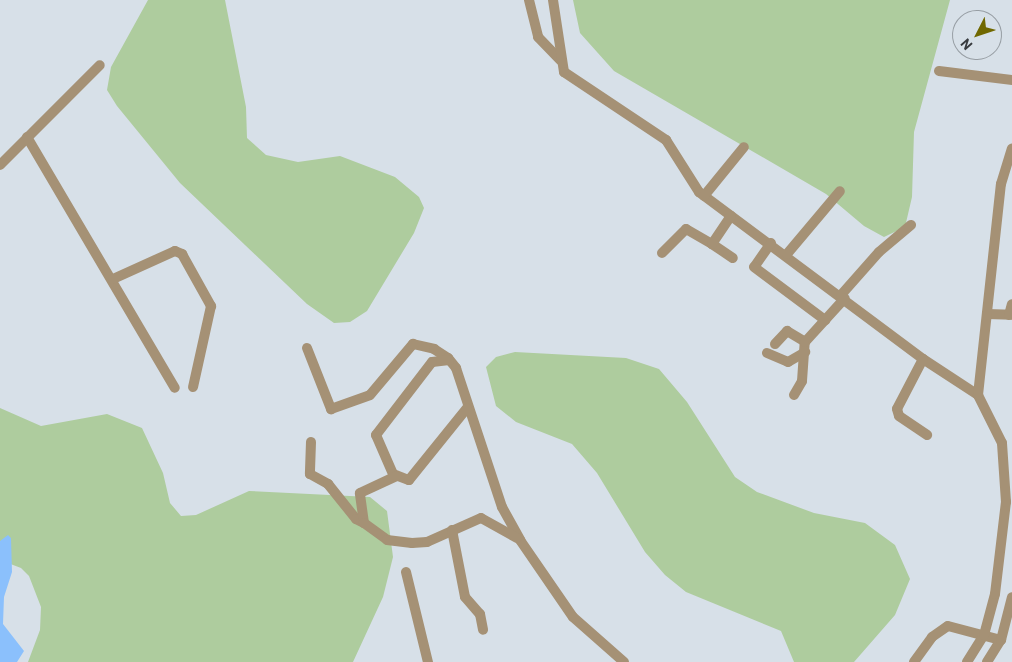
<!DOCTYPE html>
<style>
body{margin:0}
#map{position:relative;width:1012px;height:662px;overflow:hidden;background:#d7e0e8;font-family:Barlow,sans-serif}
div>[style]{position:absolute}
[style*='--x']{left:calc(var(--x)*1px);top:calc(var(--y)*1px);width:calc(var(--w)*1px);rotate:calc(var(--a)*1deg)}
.green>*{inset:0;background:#aecc9e}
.water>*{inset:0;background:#8bc0fc}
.minor>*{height:10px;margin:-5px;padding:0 5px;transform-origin:5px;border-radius:5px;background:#a59175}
span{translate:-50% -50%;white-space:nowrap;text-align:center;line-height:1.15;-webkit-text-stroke:4.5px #d7e0e8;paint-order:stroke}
.north{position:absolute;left:952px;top:10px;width:50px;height:50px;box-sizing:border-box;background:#d7e0e8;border:1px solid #979ea4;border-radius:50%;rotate:229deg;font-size:14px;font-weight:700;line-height:20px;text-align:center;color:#373a3e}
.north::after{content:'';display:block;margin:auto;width:18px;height:22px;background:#706800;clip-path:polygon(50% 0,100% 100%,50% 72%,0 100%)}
</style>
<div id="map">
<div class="green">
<div style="clip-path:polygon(148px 0,225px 0,246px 107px,247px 138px,266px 155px,298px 162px,340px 156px,395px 177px,419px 197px,424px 208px,414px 233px,367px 311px,350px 322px,334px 323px,307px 304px,180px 183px,117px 106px,107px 90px,111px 67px)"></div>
<div style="clip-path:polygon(573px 0,950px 0,914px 132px,912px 197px,905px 227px,884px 237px,864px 226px,826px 194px,614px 71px,580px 33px)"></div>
<div style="clip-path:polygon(515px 352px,626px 358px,659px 369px,687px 402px,735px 477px,757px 492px,814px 513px,865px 523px,895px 545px,910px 579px,895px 615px,854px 662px,794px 662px,781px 631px,686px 592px,665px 575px,645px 552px,597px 473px,572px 444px,516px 422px,496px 406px,486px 367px,496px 357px)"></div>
<div style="clip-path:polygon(0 408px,41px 426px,107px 414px,142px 428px,163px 473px,170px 503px,181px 516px,196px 515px,249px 491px,370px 497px,387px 511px,393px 557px,383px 597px,353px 662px,28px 662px,40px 630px,41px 607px,29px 576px,21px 568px,0 560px)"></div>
</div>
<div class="water">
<div style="clip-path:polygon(8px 535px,11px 538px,12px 572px,4px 597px,3px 624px,24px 651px,17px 662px,0 662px,0 541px)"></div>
</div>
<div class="minor">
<div style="--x:529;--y:0;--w:38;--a:76"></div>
<div style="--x:538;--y:37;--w:32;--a:46"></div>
<div style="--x:553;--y:0;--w:73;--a:81.3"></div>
<div style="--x:564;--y:72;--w:123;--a:33.7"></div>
<div style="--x:666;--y:140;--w:62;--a:57.6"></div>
<div style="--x:699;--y:192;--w:279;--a:36.7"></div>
<div style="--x:923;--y:359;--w:66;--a:33.2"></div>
<div style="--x:939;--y:71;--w:74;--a:7"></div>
<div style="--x:27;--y:137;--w:291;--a:59.5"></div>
<div style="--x:0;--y:165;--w:141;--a:-45"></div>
<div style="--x:704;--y:196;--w:63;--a:-50.8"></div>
<div style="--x:771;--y:243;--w:29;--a:125"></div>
<div style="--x:754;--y:267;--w:89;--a:36.7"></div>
<div style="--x:712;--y:244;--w:25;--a:34"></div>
<div style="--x:662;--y:253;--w:34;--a:-45"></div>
<div style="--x:686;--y:229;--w:30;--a:30"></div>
<div style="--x:712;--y:244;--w:34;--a:-56"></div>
<div style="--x:787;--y:254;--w:82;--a:-49.9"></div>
<div style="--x:113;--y:279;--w:68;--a:-24.3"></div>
<div style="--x:175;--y:251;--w:8;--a:23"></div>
<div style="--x:182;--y:254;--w:60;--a:60.9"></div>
<div style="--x:211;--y:306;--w:83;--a:102.5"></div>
<div style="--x:841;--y:295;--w:57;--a:-48.5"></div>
<div style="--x:879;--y:252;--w:42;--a:-40.2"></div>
<div style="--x:987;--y:314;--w:25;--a:2"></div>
<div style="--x:1009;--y:315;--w:11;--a:-75"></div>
<div style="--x:775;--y:344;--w:18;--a:-47"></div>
<div style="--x:787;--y:331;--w:21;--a:31"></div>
<div style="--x:307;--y:348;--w:66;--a:68.5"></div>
<div style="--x:331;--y:409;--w:41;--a:-19.7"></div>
<div style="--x:370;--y:395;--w:67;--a:-49.9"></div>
<div style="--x:413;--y:344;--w:22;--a:13"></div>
<div style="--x:434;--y:349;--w:17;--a:33"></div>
<div style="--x:448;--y:358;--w:13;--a:51"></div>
<div style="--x:456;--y:368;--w:146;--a:71.7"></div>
<div style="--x:502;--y:507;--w:38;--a:61"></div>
<div style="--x:520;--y:540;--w:93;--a:55.5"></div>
<div style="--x:573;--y:617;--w:68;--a:41.4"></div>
<div style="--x:767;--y:353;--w:23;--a:23"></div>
<div style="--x:788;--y:362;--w:20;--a:-30"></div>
<div style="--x:923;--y:359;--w:56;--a:117.5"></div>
<div style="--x:897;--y:409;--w:7;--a:74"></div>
<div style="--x:899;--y:416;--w:34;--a:34"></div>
<div style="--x:449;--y:360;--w:17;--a:173"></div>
<div style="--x:432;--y:362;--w:92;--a:127.5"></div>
<div style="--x:376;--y:435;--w:43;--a:66.4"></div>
<div style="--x:393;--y:474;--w:17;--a:21"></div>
<div style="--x:409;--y:480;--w:92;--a:-51.1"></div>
<div style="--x:794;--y:395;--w:16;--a:-60"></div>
<div style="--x:802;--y:381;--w:39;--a:-86"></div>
<div style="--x:805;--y:342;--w:59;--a:-47.7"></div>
<div style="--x:311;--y:442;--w:32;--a:92"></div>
<div style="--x:310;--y:474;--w:21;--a:29"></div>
<div style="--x:328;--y:484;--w:45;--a:51.3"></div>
<div style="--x:356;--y:519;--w:9;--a:27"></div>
<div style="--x:364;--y:523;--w:30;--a:-98"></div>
<div style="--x:360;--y:493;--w:40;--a:-25"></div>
<div style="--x:364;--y:523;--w:29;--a:36"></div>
<div style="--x:387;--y:540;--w:25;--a:7"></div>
<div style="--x:412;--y:543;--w:15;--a:-4"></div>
<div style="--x:427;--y:542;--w:59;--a:-24"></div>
<div style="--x:481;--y:518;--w:41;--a:29.1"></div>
<div style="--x:452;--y:530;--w:68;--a:79"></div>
<div style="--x:465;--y:597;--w:23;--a:49"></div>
<div style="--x:480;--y:614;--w:16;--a:79"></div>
<div style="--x:406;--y:572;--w:93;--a:76.3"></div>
<div style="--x:914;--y:662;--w:31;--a:-54"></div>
<div style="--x:932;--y:637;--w:19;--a:-35"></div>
<div style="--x:948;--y:626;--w:55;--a:14.8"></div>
<div style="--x:967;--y:662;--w:32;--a:-58"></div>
<div style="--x:984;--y:635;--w:42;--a:-75"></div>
<div style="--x:995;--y:594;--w:93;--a:-83.2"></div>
<div style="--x:1006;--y:502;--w:59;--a:-93.9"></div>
<div style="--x:1002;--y:443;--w:54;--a:-116.6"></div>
<div style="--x:978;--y:395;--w:212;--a:-83.8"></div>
<div style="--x:1001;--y:184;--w:37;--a:-73"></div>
<div style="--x:987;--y:662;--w:26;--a:-58"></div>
<div style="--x:1001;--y:640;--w:44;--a:-75.7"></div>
</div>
<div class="north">N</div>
</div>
